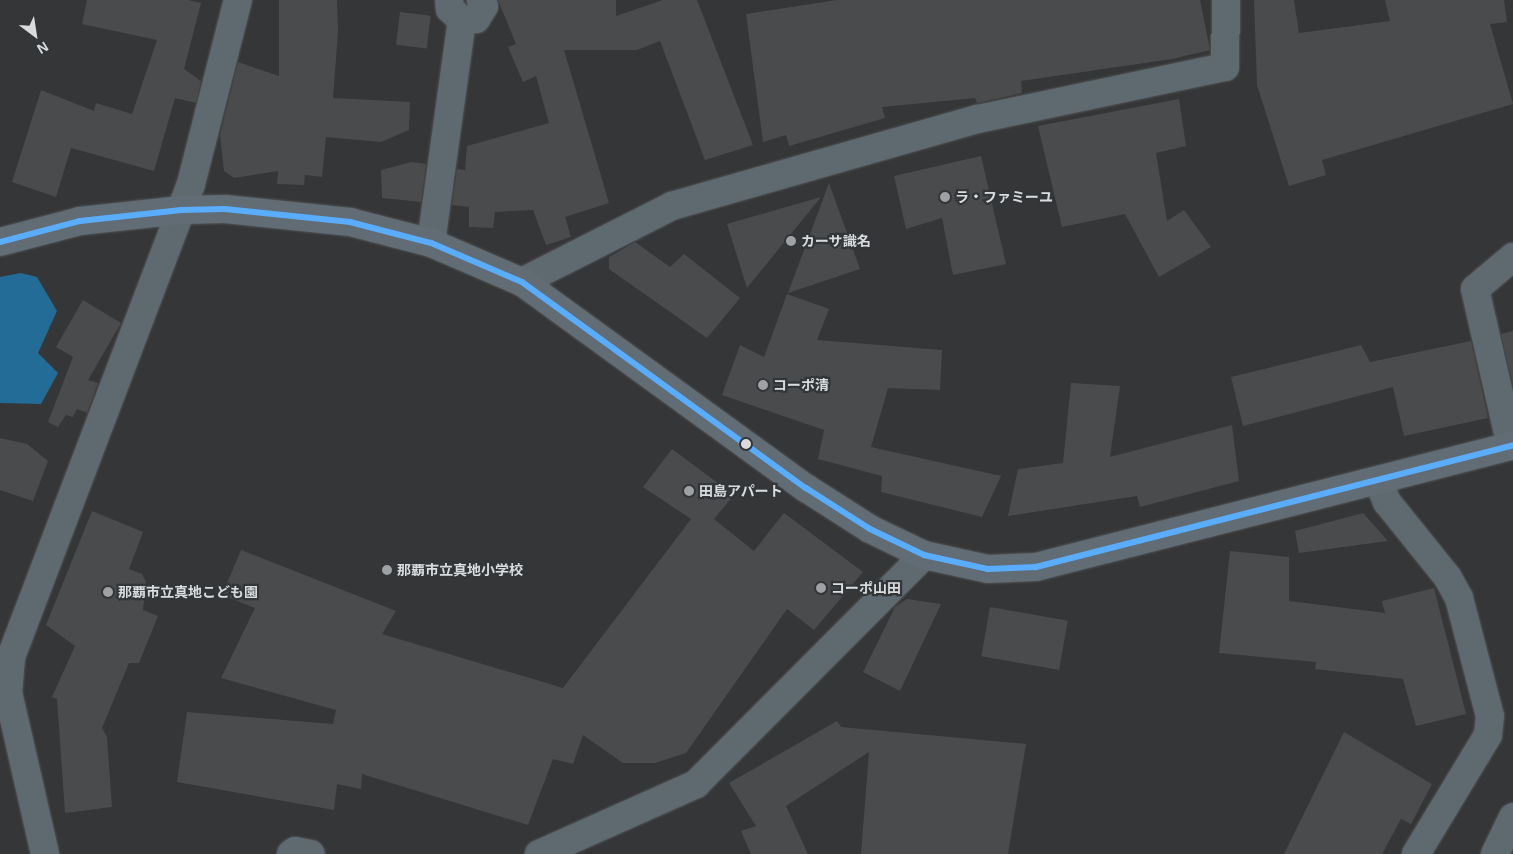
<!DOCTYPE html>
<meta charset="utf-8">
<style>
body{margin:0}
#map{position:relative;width:1513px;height:854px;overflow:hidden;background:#343638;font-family:Helvetica,"Noto Sans JP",sans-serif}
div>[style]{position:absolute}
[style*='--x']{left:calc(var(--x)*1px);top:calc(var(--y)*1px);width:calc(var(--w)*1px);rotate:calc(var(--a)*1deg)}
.forest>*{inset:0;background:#226c97}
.building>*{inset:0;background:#4a4b4d;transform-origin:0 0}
.roads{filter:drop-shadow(0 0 1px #535455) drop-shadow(0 0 1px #535455)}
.street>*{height:28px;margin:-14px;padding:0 14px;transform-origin:14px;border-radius:14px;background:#5f6970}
.secondary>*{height:28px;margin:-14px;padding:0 14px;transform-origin:14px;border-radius:14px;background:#616c75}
.bus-1>*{height:6px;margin:-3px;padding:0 3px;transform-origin:3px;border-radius:3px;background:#5aacff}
.dots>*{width:14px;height:14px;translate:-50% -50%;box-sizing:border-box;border:2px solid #333639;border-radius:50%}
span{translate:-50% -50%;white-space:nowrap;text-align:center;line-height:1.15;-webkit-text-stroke:4.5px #333639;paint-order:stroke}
.poi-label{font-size:14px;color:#d9dbdd;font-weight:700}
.left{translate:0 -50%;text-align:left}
.north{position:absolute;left:10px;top:10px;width:50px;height:50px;-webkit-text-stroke:4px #333639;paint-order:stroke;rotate:149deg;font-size:14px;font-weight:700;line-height:20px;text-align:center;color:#d9dbdd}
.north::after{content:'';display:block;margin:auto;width:18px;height:22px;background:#d9dbdd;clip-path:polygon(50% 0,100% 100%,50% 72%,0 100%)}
</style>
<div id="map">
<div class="forest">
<div style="clip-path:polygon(21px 273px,37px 277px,57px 311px,38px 353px,58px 373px,41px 404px,0 403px,0 277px)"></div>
</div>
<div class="building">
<div style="clip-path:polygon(87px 0,188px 0,201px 3px,184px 69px,201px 81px,196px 103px,175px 98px,154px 171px,71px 148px,56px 197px,12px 182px,41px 90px,94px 111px,96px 103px,132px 114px,157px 40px,82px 24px)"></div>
<div style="clip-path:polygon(279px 0,337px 0,338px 32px,333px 98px,410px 102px,409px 130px,381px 142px,326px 137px,322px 177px,305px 175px,304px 185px,277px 184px,278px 171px,234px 178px,224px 171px,220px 135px,238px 62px,279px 76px)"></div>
<div style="clip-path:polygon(498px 0,616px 0,616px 16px,663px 0,697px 0,753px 145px,705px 160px,660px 41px,637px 50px,564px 50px,609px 203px,565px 217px,571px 237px,546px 245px,533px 210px,495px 212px,493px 228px,469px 227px,469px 207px,452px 205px,457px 169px,465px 170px,467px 146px,549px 123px,536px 76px,523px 82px,508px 47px,516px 44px)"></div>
<div style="clip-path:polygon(837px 0,1200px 0,1210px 50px,1172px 59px,1021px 81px,1022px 93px,977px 103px,975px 98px,882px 107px,885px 118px,789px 146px,786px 135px,763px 142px,746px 14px)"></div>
<div style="clip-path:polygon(1254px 0,1294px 0,1299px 33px,1390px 21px,1385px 0,1504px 0,1507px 22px,1490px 24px,1513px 104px,1322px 160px,1326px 175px,1289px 186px,1257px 85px)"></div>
<div style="left:400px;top:12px;width:31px;height:33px;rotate:7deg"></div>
<div style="clip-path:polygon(1179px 99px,1186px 146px,1156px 153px,1167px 221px,1184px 210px,1211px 247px,1159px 277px,1125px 214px,1062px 227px,1038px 126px)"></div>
<div style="clip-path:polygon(981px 156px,1006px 264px,953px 275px,942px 218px,906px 229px,894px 176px)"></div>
<div style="clip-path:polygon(411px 162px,426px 164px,421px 202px,382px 198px,381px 170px)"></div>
<div style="clip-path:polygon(829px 183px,860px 269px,788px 293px)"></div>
<div style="clip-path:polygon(821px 197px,747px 288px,727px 224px)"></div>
<div style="clip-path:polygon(635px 242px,670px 267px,684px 254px,740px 298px,707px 338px,609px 269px,609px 257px)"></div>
<div style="clip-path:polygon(787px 294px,829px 309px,817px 340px,942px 350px,940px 390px,888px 388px,871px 447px,1001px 476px,982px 517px,881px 492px,882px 476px,818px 459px,824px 430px,722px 395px,740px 345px,764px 357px)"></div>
<div style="clip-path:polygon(83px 300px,121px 323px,88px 380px,98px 383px,87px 413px,77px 409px,73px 417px,66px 415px,58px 427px,48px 422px,73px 357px,56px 347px)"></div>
<div style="clip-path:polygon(1513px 331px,1513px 385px,1501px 334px)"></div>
<div style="clip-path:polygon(1471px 341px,1488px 418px,1404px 436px,1393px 387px,1243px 426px,1231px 377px,1361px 345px,1370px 362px)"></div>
<div style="clip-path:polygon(1071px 383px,1120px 386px,1110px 457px,1232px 425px,1239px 481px,1140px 507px,1137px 496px,1008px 516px,1018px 469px,1063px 463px)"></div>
<div style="clip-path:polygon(0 438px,27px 444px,48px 461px,33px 501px,0 490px)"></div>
<div style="clip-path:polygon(672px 449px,734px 495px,714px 519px,754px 551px,784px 513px,863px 572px,814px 630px,787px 609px,686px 753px,655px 763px,623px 763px,583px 735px,573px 764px,553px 759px,528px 825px,362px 774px,361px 789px,337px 784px,334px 810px,177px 782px,187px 712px,333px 724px,336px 710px,221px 678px,255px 608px,222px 595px,241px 550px,396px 611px,382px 634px,563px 688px,691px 519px,643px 487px)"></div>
<div style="clip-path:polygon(92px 511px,143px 532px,129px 569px,142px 574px,146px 582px,143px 610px,158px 616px,139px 663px,129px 663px,102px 728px,107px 737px,112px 807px,65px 813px,57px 699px,52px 697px,75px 646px,46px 625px)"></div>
<div style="clip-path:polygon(1363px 513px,1388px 541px,1299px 553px,1295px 531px)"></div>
<div style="clip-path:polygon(1230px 551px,1289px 557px,1289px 601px,1385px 613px,1382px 601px,1434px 588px,1466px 714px,1416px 726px,1403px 679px,1315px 669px,1316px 662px,1219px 653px)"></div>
<div style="clip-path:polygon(907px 599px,941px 604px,900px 691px,863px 672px,895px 607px)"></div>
<div style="left:990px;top:607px;width:79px;height:50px;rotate:10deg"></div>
<div style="clip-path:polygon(837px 721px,841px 727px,1026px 744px,1008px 854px,861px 854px,869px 752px,786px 806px,808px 854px,751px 854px,741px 831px,756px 826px,729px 783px)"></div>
<div style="clip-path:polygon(1344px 732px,1432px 784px,1411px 824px,1401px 819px,1382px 854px,1284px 854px)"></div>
</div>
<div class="roads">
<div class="street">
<div style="--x:449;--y:0;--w:9;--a:84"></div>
<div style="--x:450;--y:9;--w:16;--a:43"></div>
<div style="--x:462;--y:20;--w:14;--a:-4"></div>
<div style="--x:476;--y:19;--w:15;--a:-58"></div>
<div style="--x:484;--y:6;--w:7;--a:-117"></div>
<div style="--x:431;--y:243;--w:225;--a:-82.1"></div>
<div style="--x:522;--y:282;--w:168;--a:-26.9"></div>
<div style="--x:672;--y:206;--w:318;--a:-15.9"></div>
<div style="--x:978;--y:119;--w:252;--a:-11.9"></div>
<div style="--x:1225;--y:67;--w:67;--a:-89.1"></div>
<div style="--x:1511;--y:446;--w:161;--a:-102.9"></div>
<div style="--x:1475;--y:289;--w:50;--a:-40.1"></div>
<div style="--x:1378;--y:480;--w:24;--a:68"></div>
<div style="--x:1387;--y:502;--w:97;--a:51.2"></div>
<div style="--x:1448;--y:578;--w:23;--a:61"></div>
<div style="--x:1459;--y:598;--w:122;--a:75.3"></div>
<div style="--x:1490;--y:716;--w:19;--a:96"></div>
<div style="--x:1488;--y:735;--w:139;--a:121.2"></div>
<div style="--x:45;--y:854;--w:165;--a:-102.9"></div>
<div style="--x:8;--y:693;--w:36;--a:-85"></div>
<div style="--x:11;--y:657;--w:506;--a:-69.17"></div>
<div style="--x:191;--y:184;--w:190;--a:-75.7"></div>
<div style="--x:291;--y:854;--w:5;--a:-37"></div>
<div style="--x:295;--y:851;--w:16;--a:11"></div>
<div style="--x:539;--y:854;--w:172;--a:-24"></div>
<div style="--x:696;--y:784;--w:323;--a:-45.1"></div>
<div style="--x:1495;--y:854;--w:41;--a:-64.1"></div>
</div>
<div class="secondary">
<div style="--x:0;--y:242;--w:83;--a:-14.7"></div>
<div style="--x:80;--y:221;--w:102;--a:-6.2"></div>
<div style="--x:181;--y:210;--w:44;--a:-1.3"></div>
<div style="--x:225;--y:209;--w:126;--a:5.9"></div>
<div style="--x:350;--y:222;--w:84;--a:14.5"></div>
<div style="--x:431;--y:243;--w:99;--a:23.2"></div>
<div style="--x:522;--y:282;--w:351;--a:36"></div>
<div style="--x:806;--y:488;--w:76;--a:32.6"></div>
<div style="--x:870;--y:529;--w:60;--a:25.7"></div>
<div style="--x:924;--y:555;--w:66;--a:12.3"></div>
<div style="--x:988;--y:569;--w:48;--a:-2.4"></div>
<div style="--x:1036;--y:567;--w:492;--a:-14.3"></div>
</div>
</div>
<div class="bus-1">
<div style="--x:0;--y:242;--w:83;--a:-14.7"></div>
<div style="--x:80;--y:221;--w:102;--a:-6.2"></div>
<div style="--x:181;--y:210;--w:44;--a:-1.3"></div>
<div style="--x:225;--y:209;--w:126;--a:5.9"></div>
<div style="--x:350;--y:222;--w:84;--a:14.5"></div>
<div style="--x:431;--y:243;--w:99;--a:23.2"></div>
<div style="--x:522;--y:282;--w:351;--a:36"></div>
<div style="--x:806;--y:488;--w:76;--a:32.6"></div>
<div style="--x:870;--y:529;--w:60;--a:25.7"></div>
<div style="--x:924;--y:555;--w:66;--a:12.3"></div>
<div style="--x:988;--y:569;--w:48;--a:-2.4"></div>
<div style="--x:1036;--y:567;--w:492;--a:-14.3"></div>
</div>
<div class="dots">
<div style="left:945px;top:197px;background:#9fa1a3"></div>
<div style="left:791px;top:241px;background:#9fa1a3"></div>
<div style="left:763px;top:385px;background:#9fa1a3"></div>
<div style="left:746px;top:444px;background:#d9dbdd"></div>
<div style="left:689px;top:491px;background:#9fa1a3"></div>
<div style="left:387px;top:570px;background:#9fa1a3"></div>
<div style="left:821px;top:588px;background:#9fa1a3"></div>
<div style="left:108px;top:592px;background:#9fa1a3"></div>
</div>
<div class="poi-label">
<span class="left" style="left:955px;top:197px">ラ・ファミーユ</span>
<span class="left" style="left:801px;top:241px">カーサ識名</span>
<span class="left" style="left:773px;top:385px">コーポ清</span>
<span class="left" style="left:699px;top:491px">田島アパート</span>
<span class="left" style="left:397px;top:570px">那覇市立真地小学校</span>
<span class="left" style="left:831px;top:588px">コーポ山田</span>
<span class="left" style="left:118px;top:592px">那覇市立真地こども園</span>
</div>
<div class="north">N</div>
</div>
